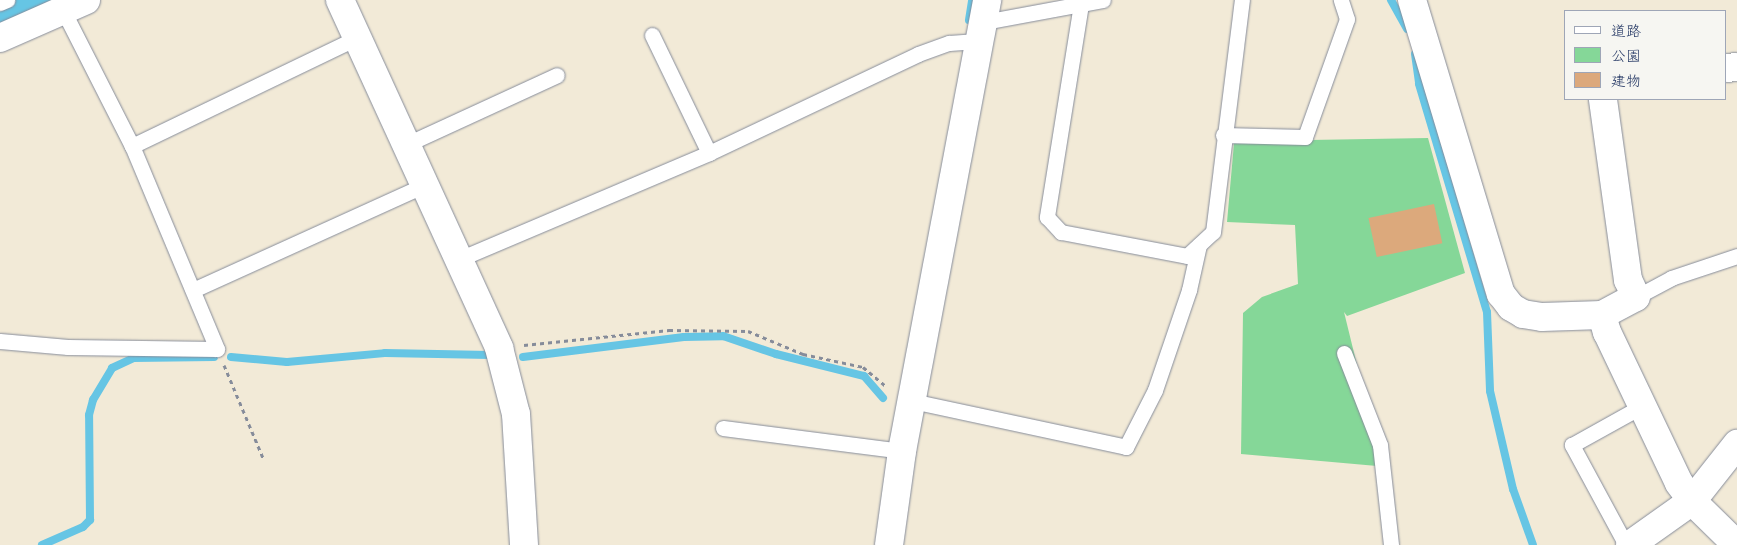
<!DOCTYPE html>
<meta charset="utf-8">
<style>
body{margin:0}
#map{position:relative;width:1737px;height:545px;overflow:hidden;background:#f2ead7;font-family:"Comic Neue","Klee One",sans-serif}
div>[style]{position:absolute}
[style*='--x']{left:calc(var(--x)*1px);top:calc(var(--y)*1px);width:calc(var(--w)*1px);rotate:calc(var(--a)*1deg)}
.green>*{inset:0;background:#85d798}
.stream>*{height:8px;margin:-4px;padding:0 4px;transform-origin:4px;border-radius:4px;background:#66c5e4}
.river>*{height:45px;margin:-22.5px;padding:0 22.5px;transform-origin:22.5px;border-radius:22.5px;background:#66c5e4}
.building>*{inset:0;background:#dca97c;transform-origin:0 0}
.path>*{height:3px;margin-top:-1.5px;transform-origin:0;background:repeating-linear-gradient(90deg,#868c9a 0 4px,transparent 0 8px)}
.roads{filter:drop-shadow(0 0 1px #868c9a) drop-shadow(0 0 1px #868c9a)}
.lane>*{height:15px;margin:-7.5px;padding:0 7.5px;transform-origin:7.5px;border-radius:7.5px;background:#fff}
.street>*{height:28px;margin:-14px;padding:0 14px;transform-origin:14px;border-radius:14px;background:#fff}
span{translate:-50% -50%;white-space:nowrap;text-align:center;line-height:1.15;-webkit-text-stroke:4px #f6f6f2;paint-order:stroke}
.legend{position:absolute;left:1564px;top:10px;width:162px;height:90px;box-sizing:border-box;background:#f6f6f2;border:1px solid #9ea6b7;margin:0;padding:6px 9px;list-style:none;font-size:15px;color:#1b2f5e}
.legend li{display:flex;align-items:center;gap:10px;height:25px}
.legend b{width:25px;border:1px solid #9ea6b7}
</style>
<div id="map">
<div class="green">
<div style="clip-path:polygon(1235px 132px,1309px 140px,1428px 138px,1465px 273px,1347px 316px,1344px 312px,1370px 418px,1377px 466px,1241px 454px,1243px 313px,1262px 297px,1298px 284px,1295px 225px,1227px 222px)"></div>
</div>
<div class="stream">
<div style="--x:1391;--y:0;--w:33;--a:61"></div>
<div style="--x:969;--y:20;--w:20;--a:-81"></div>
<div style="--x:1415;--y:54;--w:30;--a:82"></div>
<div style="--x:1419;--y:84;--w:238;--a:73.4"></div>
<div style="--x:1487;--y:312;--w:79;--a:87.8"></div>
<div style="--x:1490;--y:391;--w:101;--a:76.8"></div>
<div style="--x:1513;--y:489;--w:59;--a:70.3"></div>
<div style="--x:231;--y:357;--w:56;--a:5.1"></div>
<div style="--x:287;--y:362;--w:98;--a:-5.2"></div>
<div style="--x:385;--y:353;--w:105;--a:1.1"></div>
<div style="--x:523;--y:357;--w:162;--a:-7.1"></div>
<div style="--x:684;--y:337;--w:39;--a:-1"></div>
<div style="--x:723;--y:336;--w:56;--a:18.8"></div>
<div style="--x:776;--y:354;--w:91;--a:14"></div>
<div style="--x:864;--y:376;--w:29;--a:49"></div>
<div style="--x:42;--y:545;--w:45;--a:-23.7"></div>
<div style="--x:83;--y:527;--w:10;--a:-45"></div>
<div style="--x:90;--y:520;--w:105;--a:-90.5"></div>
<div style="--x:89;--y:415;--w:16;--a:-75"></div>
<div style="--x:93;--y:400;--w:37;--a:-59"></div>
<div style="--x:112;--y:368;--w:23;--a:-25"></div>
<div style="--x:133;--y:358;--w:81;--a:-0.7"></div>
</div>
<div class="river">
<div style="--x:0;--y:20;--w:46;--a:-26"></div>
</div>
<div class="building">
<div style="left:1434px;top:204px;width:40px;height:67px;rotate:78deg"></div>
</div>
<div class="path">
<div style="--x:524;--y:345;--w:146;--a:-5.9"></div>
<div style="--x:669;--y:330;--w:79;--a:0.7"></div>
<div style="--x:748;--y:331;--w:60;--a:22.7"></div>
<div style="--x:803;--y:354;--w:61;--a:12.2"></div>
<div style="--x:863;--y:367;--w:31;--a:40"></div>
<div style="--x:224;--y:365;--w:101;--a:67.2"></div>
</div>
<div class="roads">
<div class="lane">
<div style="--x:0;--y:3;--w:8;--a:-23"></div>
<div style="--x:1081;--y:4;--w:216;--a:99.1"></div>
<div style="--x:1047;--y:217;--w:21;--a:47"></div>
<div style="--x:1061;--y:232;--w:128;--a:10.8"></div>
<div style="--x:1187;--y:256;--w:35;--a:-43"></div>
<div style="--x:1213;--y:232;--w:234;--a:-82.9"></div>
<div style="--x:984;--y:22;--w:121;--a:-10.5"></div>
<div style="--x:652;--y:35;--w:131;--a:64.2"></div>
<div style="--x:1223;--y:135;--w:82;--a:1.4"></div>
<div style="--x:1305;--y:137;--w:125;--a:-70.4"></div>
<div style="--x:1347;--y:19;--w:20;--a:-108"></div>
<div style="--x:405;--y:145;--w:167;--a:-24.7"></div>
<div style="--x:132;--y:146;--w:249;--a:-25.7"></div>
<div style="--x:457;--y:260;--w:274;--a:-23"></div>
<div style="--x:709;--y:153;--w:231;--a:-25.3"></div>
<div style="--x:918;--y:54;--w:33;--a:-20"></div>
<div style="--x:949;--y:43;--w:32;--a:-4"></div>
<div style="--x:193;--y:290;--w:255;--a:-24.4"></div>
<div style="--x:1636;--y:297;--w:40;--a:-28"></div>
<div style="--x:1671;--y:278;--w:70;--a:-18.4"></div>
<div style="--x:0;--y:341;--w:68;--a:5"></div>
<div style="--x:68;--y:347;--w:149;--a:0.8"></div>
<div style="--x:217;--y:349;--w:220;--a:-112.7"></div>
<div style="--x:132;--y:146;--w:153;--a:-116.9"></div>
<div style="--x:1344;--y:353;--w:99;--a:68.6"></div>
<div style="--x:1380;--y:445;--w:101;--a:83.7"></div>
<div style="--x:912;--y:401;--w:219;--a:12.1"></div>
<div style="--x:1126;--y:447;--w:64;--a:-63"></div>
<div style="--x:1155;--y:390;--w:106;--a:-71.2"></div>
<div style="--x:1189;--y:290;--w:46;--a:-77.5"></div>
<div style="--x:723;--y:428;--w:180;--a:7.3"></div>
<div style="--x:1626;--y:545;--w:114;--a:-118.4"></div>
<div style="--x:1572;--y:445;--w:80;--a:-29.1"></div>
</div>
<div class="street">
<div style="--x:340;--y:0;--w:383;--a:65.4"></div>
<div style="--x:499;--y:348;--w:68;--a:75.6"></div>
<div style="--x:516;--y:414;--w:131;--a:86.5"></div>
<div style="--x:1412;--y:0;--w:307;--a:73.2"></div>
<div style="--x:1501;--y:294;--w:16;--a:52"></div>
<div style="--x:1511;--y:307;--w:14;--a:30"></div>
<div style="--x:1523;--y:314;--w:19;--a:9"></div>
<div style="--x:1542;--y:317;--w:60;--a:-1.9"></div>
<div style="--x:1602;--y:315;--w:38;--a:-28"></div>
<div style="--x:1636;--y:297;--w:19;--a:-115"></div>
<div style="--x:1628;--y:280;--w:183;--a:-97.9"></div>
<div style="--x:0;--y:38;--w:94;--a:-23.8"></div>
<div style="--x:1726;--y:68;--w:11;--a:-5"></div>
<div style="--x:1602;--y:315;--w:18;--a:74"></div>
<div style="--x:1607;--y:332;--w:167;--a:64.5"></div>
<div style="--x:1679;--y:483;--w:22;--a:54"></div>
<div style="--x:1692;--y:501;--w:63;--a:44.4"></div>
<div style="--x:889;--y:545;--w:95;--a:-82.1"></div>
<div style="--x:902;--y:451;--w:459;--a:-79.3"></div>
<div style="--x:1630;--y:545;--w:76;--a:-35.4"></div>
<div style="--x:1692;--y:501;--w:73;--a:-51.7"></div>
</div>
</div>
<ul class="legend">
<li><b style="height:6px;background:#fff"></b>道路</li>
<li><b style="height:14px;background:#85d798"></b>公園</li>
<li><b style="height:14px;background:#dca97c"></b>建物</li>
</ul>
</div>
